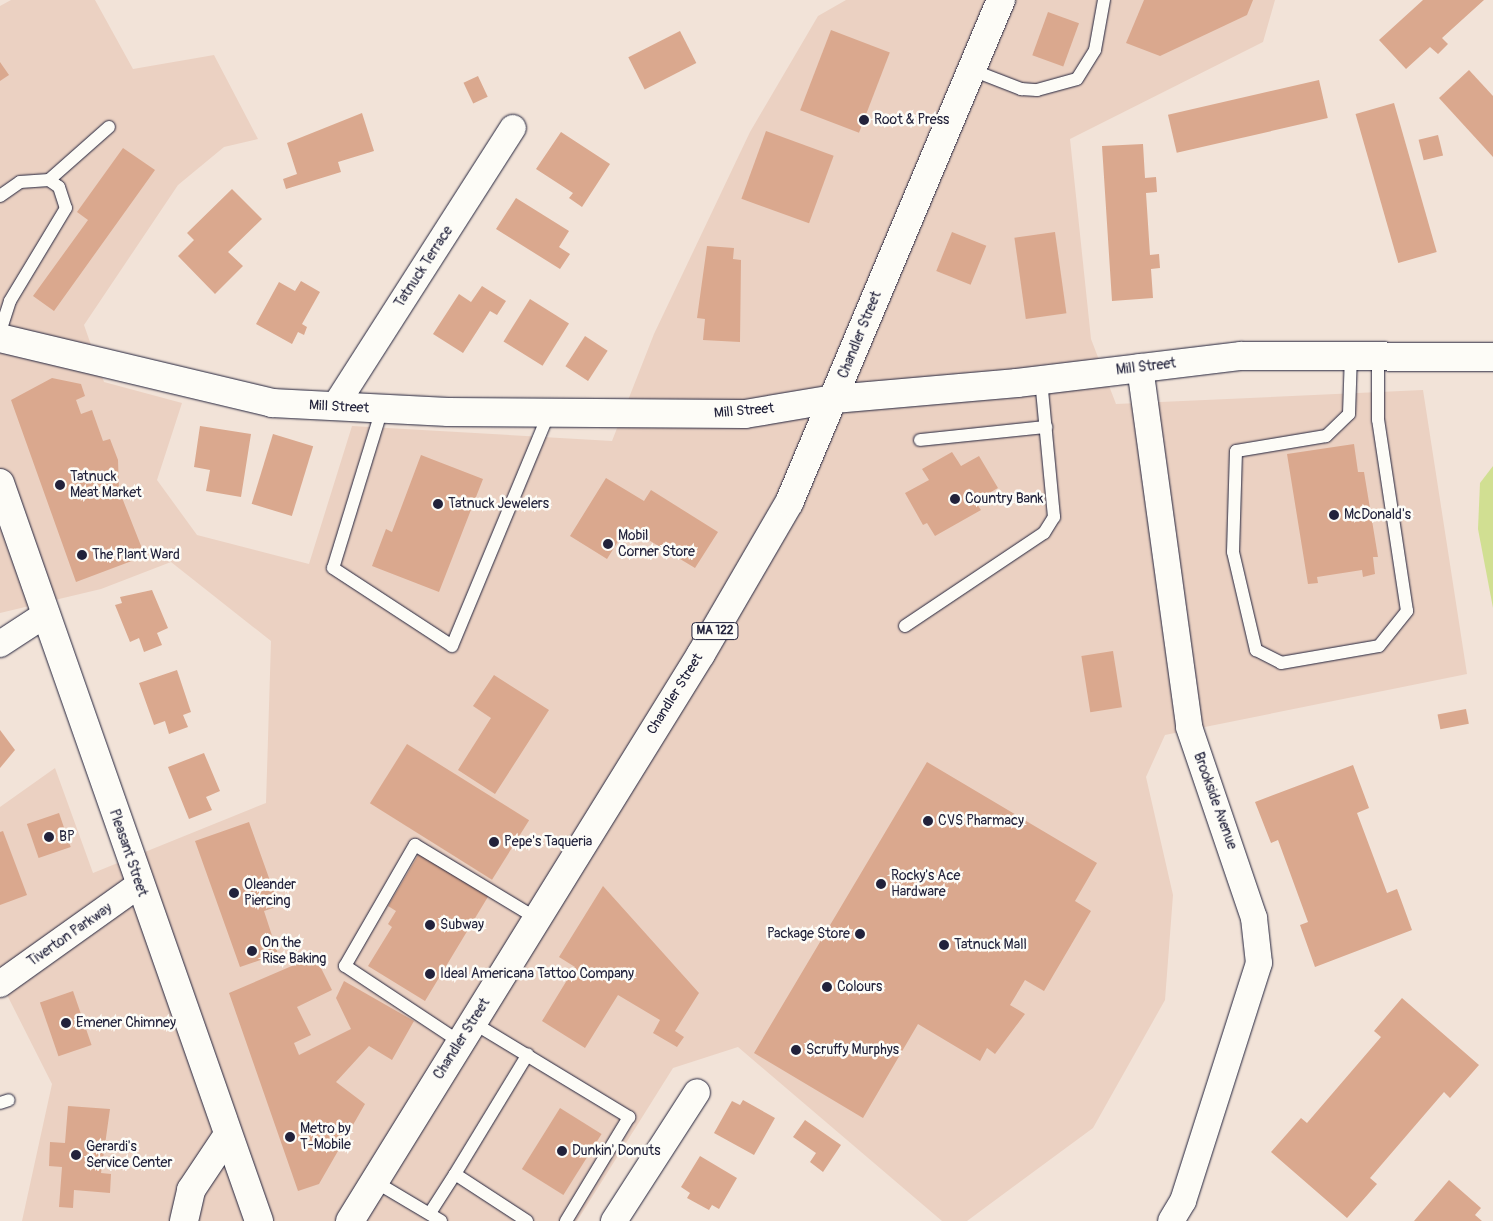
<!DOCTYPE html>
<style>
body{margin:0}
#map{position:relative;width:1493px;height:1221px;overflow:hidden;background:#f2e3d8;font-family:Pangolin,sans-serif}
div>[style]{position:absolute}
[style*='--x']{left:calc(var(--x)*1px);top:calc(var(--y)*1px);width:calc(var(--w)*1px);rotate:calc(var(--a)*1deg)}
.built>*{inset:0;background:#ebd1c2}
.green>*{inset:0;background:#d1df92}
.building>*{inset:0;background:#daa88e;transform-origin:0 0}
.roads{filter:drop-shadow(0 0 1px #22223b) drop-shadow(0 0 1px #22223b)}
.service>*{height:12px;margin:-6px;padding:0 6px;transform-origin:6px;border-radius:6px;background:#fdfcf7}
.minor>*{height:26px;margin:-13px;padding:0 13px;transform-origin:13px;border-radius:13px;background:#fdfcf7}
.tertiary>*{height:28px;margin:-14px;padding:0 14px;transform-origin:14px;border-radius:14px;background:#fdfcf7}
.secondary>*{height:28px;margin:-14px;padding:0 14px;transform-origin:14px;border-radius:14px;background:#fdfcf7}
.primary>*{height:28px;margin:-14px;padding:0 14px;transform-origin:14px;border-radius:14px;background:#fdfcf7}
.dots>*{width:14px;height:14px;translate:-50% -50%;box-sizing:border-box;border:2px solid #fdfcf7;border-radius:50%}
span{translate:-50% -50%;white-space:nowrap;text-align:center;line-height:1.15;-webkit-text-stroke:5px #fdfcf7;paint-order:stroke}
.shield-label span{padding:1px 4px;background:#fdfcf7;border:1px solid;border-radius:4px;-webkit-text-stroke-width:0}
.shield-label{font-size:12px;color:#22223b;font-weight:700}
.poi-label{font-size:14px;color:#22223b}
.left{translate:0 -50%;text-align:left}
.right{translate:-100% -50%;text-align:right}
.street-label{font-size:14px;color:#22223b}
</style>
<div id="map">
<div class="built">
<div style="clip-path:polygon(11px 0,95px 0,133px 69px,214px 55px,258px 139px,224px 147px,178px 185px,84px 325px,104px 382px,182px 403px,157px 480px,197px 535px,309px 564px,352px 426px,612px 441px,654px 334px,750px 132px,818px 16px,846px 0,1275px 0,1263px 42px,1070px 139px,1091px 339px,1116px 404px,1423px 390px,1467px 674px,1165px 735px,1146px 777px,1173px 895px,1165px 1000px,1093px 1128px,967px 1221px,942px 1221px,738px 1047px,673px 1068px,577px 1221px,22px 1221px,52px 1084px,0 981px,0 807px,55px 768px,93px 873px,266px 803px,271px 641px,171px 562px,101px 589px,0 613px,0 6px)"></div>
</div>
<div class="green">
<div style="clip-path:polygon(1493px 466px,1493px 608px,1478px 529px,1480px 483px)"></div>
</div>
<div class="building">
<div style="clip-path:polygon(1144px 0,1253px 0,1247px 15px,1160px 56px,1126px 43px)"></div>
<div style="clip-path:polygon(1423px 0,1484px 0,1442px 38px,1448px 44px,1438px 54px,1430px 47px,1406px 69px,1379px 40px)"></div>
<div style="left:1048px;top:12px;width:33px;height:46px;rotate:20deg"></div>
<div style="left:831px;top:30px;width:63px;height:86px;rotate:21deg"></div>
<div style="left:680px;top:31px;width:36px;height:58px;rotate:63deg"></div>
<div style="clip-path:polygon(0 62px,9px 75px,0 81px)"></div>
<div style="clip-path:polygon(1469px 70px,1493px 96px,1493px 157px,1439px 98px)"></div>
<div style="left:478px;top:76px;width:23px;height:16px;rotate:65deg"></div>
<div style="left:1319px;top:80px;width:39px;height:155px;rotate:77deg"></div>
<div style="left:1394px;top:103px;width:155px;height:40px;rotate:74deg"></div>
<div style="clip-path:polygon(362px 113px,374px 151px,338px 162px,341px 172px,286px 189px,283px 179px,297px 174px,287px 143px)"></div>
<div style="left:766px;top:131px;width:72px;height:72px;rotate:20deg"></div>
<div style="clip-path:polygon(561px 132px,610px 164px,582px 207px,569px 198px,573px 193px,536px 169px)"></div>
<div style="left:1438px;top:135px;width:21px;height:20px;rotate:76deg"></div>
<div style="clip-path:polygon(1143px 144px,1145px 178px,1156px 177px,1157px 192px,1146px 193px,1150px 255px,1159px 254px,1160px 268px,1151px 269px,1153px 298px,1112px 301px,1102px 146px)"></div>
<div style="clip-path:polygon(123px 148px,155px 170px,54px 311px,33px 296px,88px 220px,77px 212px)"></div>
<div style="clip-path:polygon(232px 189px,262px 219px,228px 252px,243px 266px,215px 294px,178px 256px,194px 240px,187px 233px)"></div>
<div style="clip-path:polygon(516px 198px,569px 231px,559px 247px,570px 254px,560px 269px,496px 229px)"></div>
<div style="left:952px;top:232px;width:37px;height:42px;rotate:22deg"></div>
<div style="left:1055px;top:232px;width:82px;height:41px;rotate:82deg"></div>
<div style="clip-path:polygon(707px 246px,734px 248px,733px 259px,741px 260px,740px 342px,703px 340px,705px 319px,697px 318px)"></div>
<div style="clip-path:polygon(301px 281px,320px 292px,302px 324px,307px 327px,304px 335px,298px 332px,292px 344px,256px 324px,279px 282px,295px 291px)"></div>
<div style="clip-path:polygon(482px 286px,506px 301px,497px 315px,490px 311px,463px 353px,433px 334px,459px 294px,471px 302px)"></div>
<div style="left:530px;top:299px;width:46px;height:50px;rotate:32deg"></div>
<div style="left:585px;top:336px;width:27px;height:36px;rotate:33deg"></div>
<div style="clip-path:polygon(52px 378px,81px 384px,85px 396px,76px 400px,81px 414px,92px 410px,103px 441px,110px 439px,118px 460px,119px 490px,145px 556px,76px 582px,11px 400px)"></div>
<div style="clip-path:polygon(200px 426px,251px 434px,241px 497px,206px 491px,210px 470px,194px 467px)"></div>
<div style="left:273px;top:434px;width:42px;height:73px;rotate:17deg"></div>
<div style="clip-path:polygon(1354px 444px,1358px 472px,1364px 472px,1378px 557px,1373px 557px,1375px 574px,1363px 577px,1362px 570px,1317px 577px,1318px 583px,1308px 584px,1287px 454px)"></div>
<div style="clip-path:polygon(952px 452px,961px 466px,979px 456px,998px 488px,975px 501px,981px 510px,935px 536px,927px 523px,923px 525px,905px 493px,929px 480px,922px 469px)"></div>
<div style="clip-path:polygon(421px 455px,483px 479px,439px 592px,372px 566px,386px 529px,392px 532px)"></div>
<div style="clip-path:polygon(606px 478px,644px 501px,651px 490px,718px 532px,695px 568px,627px 527px,607px 559px,570px 536px)"></div>
<div style="clip-path:polygon(152px 590px,168px 628px,157px 633px,162px 645px,144px 652px,139px 638px,130px 642px,115px 605px,122px 603px,120px 597px)"></div>
<div style="left:1113px;top:651px;width:57px;height:32px;rotate:81deg"></div>
<div style="clip-path:polygon(177px 670px,191px 712px,183px 715px,188px 727px,169px 734px,165px 721px,154px 725px,139px 683px)"></div>
<div style="clip-path:polygon(494px 675px,549px 710px,495px 794px,458px 770px,491px 718px,473px 706px)"></div>
<div style="left:1466px;top:709px;width:15px;height:29px;rotate:79deg"></div>
<div style="clip-path:polygon(0 730px,15px 750px,0 768px)"></div>
<div style="left:407px;top:744px;width:144px;height:70px;rotate:32deg"></div>
<div style="clip-path:polygon(204px 753px,220px 791px,206px 797px,212px 810px,189px 819px,168px 767px)"></div>
<div style="clip-path:polygon(927px 762px,1097px 863px,1075px 901px,1091px 911px,1044px 991px,1025px 980px,1010px 1005px,1025px 1014px,995px 1054px,987px 1048px,980px 1061px,918px 1024px,863px 1118px,754px 1053px)"></div>
<div style="clip-path:polygon(1353px 765px,1369px 808px,1357px 813px,1387px 893px,1397px 889px,1412px 930px,1315px 967px,1300px 925px,1308px 922px,1278px 840px,1271px 843px,1255px 802px)"></div>
<div style="left:59px;top:813px;width:36px;height:34px;rotate:71deg"></div>
<div style="clip-path:polygon(249px 822px,279px 906px,264px 911px,278px 954px,240px 967px,195px 841px)"></div>
<div style="clip-path:polygon(3px 831px,27px 895px,0 905px,0 832px)"></div>
<div style="clip-path:polygon(420px 852px,489px 895px,425px 1001px,368px 966px,392px 927px,388px 924px,396px 911px,388px 906px)"></div>
<div style="clip-path:polygon(603px 886px,699px 993px,675px 1031px,684px 1037px,677px 1047px,653px 1033px,660px 1020px,618px 995px,585px 1048px,542px 1021px,575px 967px,559px 957px)"></div>
<div style="clip-path:polygon(315px 956px,332px 990px,297px 1007px,311px 1035px,294px 1043px,299px 1055px,351px 1029px,336px 998px,344px 981px,414px 1021px,392px 1060px,369px 1046px,336px 1082px,365px 1104px,319px 1184px,298px 1191px,229px 993px)"></div>
<div style="left:73px;top:991px;width:57px;height:35px;rotate:71deg"></div>
<div style="clip-path:polygon(1402px 998px,1479px 1065px,1450px 1098px,1444px 1092px,1370px 1178px,1377px 1184px,1347px 1218px,1271px 1152px,1301px 1118px,1307px 1123px,1381px 1037px,1374px 1031px)"></div>
<div style="clip-path:polygon(743px 1100px,775px 1118px,754px 1155px,714px 1133px,732px 1101px,740px 1105px)"></div>
<div style="clip-path:polygon(68px 1106px,110px 1109px,101px 1173px,111px 1174px,110px 1193px,74px 1190px,73px 1208px,59px 1207px,62px 1167px,49px 1166px,50px 1142px,65px 1143px)"></div>
<div style="left:560px;top:1108px;width:49px;height:72px;rotate:32deg"></div>
<div style="clip-path:polygon(805px 1120px,841px 1145px,823px 1172px,810px 1162px,816px 1153px,793px 1137px)"></div>
<div style="clip-path:polygon(700px 1156px,737px 1178px,719px 1209px,712px 1205px,709px 1210px,687px 1198px,690px 1193px,681px 1187px)"></div>
<div style="clip-path:polygon(1449px 1180px,1481px 1208px,1475px 1215px,1482px 1221px,1414px 1221px)"></div>
</div>
<div class="roads">
<div class="service">
<div style="--x:972;--y:70;--w:53;--a:21.2"></div>
<div style="--x:1021;--y:89;--w:16;--a:4"></div>
<div style="--x:1037;--y:90;--w:41;--a:-15.4"></div>
<div style="--x:1077;--y:79;--w:34;--a:-58"></div>
<div style="--x:1095;--y:50;--w:51;--a:-79.8"></div>
<div style="--x:49;--y:180;--w:80;--a:-41.5"></div>
<div style="--x:0;--y:196;--w:24;--a:-35"></div>
<div style="--x:20;--y:182;--w:29;--a:-4"></div>
<div style="--x:49;--y:180;--w:12;--a:35"></div>
<div style="--x:59;--y:187;--w:22;--a:72"></div>
<div style="--x:66;--y:208;--w:109;--a:121.1"></div>
<div style="--x:10;--y:301;--w:33;--a:108"></div>
<div style="--x:1351;--y:354;--w:60;--a:91.9"></div>
<div style="--x:1349;--y:414;--w:32;--a:136"></div>
<div style="--x:1326;--y:436;--w:91;--a:170.5"></div>
<div style="--x:1236;--y:451;--w:101;--a:91.7"></div>
<div style="--x:1233;--y:552;--w:101;--a:76.8"></div>
<div style="--x:1256;--y:650;--w:28;--a:27"></div>
<div style="--x:1281;--y:663;--w:99;--a:-9.8"></div>
<div style="--x:1379;--y:646;--w:45;--a:-51.3"></div>
<div style="--x:1407;--y:611;--w:193;--a:-98.6"></div>
<div style="--x:1378;--y:420;--w:66;--a:-90"></div>
<div style="--x:382;--y:409;--w:166;--a:107.1"></div>
<div style="--x:333;--y:568;--w:142;--a:33.2"></div>
<div style="--x:452;--y:646;--w:252;--a:-67.4"></div>
<div style="--x:920;--y:440;--w:127;--a:-5.9"></div>
<div style="--x:905;--y:626;--w:167;--a:-33.8"></div>
<div style="--x:1044;--y:533;--w:19;--a:-58"></div>
<div style="--x:1054;--y:517;--w:138;--a:-95.4"></div>
<div style="--x:472;--y:1022;--w:184;--a:31.2"></div>
<div style="--x:629;--y:1117;--w:122;--a:121.2"></div>
<div style="--x:460;--y:1042;--w:138;--a:-146.5"></div>
<div style="--x:345;--y:966;--w:140;--a:-60"></div>
<div style="--x:415;--y:845;--w:141;--a:31.1"></div>
<div style="--x:0;--y:1103;--w:9;--a:-18"></div>
<div style="--x:455;--y:1174;--w:140;--a:-58.7"></div>
<div style="--x:374;--y:1181;--w:78;--a:30.8"></div>
<div style="--x:430;--y:1213;--w:46;--a:-57.3"></div>
<div style="--x:455;--y:1174;--w:86;--a:33.1"></div>
</div>
<div class="minor">
<div style="--x:1140;--y:367;--w:363;--a:82.2"></div>
<div style="--x:1189;--y:727;--w:202;--a:71.2"></div>
<div style="--x:1254;--y:918;--w:45;--a:83.7"></div>
<div style="--x:1259;--y:963;--w:250;--a:107.7"></div>
<div style="--x:1183;--y:1201;--w:23;--a:121"></div>
<div style="--x:335;--y:406;--w:330;--a:-57.4"></div>
<div style="--x:0;--y:644;--w:55;--a:-33.1"></div>
<div style="--x:0;--y:984;--w:171;--a:-35.5"></div>
<div style="--x:614;--y:1221;--w:153;--a:-57.2"></div>
</div>
<div class="tertiary">
<div style="--x:184;--y:1221;--w:32;--a:-77"></div>
<div style="--x:191;--y:1190;--w:65;--a:-56.3"></div>
</div>
<div class="secondary">
<div style="--x:0;--y:338;--w:280;--a:13.4"></div>
<div style="--x:272;--y:403;--w:176;--a:2.9"></div>
<div style="--x:448;--y:412;--w:297;--a:0.4"></div>
<div style="--x:745;--y:414;--w:90;--a:-9.6"></div>
<div style="--x:834;--y:399;--w:184;--a:-5"></div>
<div style="--x:1017;--y:383;--w:226;--a:-6.9"></div>
<div style="--x:1241;--y:356;--w:252;--a:0.2"></div>
<div style="--x:0;--y:483;--w:782;--a:70.66"></div>
</div>
<div class="primary">
<div style="--x:350;--y:1221;--w:667;--a:-58.24"></div>
<div style="--x:701;--y:654;--w:175;--a:-59.8"></div>
<div style="--x:789;--y:503;--w:546;--a:-67.15"></div>
</div>
</div>
<div class="dots">
<div style="left:864px;top:120px;background:#22223b"></div>
<div style="left:60px;top:485px;background:#22223b"></div>
<div style="left:955px;top:499px;background:#22223b"></div>
<div style="left:438px;top:504px;background:#22223b"></div>
<div style="left:1334px;top:515px;background:#22223b"></div>
<div style="left:608px;top:544px;background:#22223b"></div>
<div style="left:82px;top:555px;background:#22223b"></div>
<div style="left:928px;top:821px;background:#22223b"></div>
<div style="left:49px;top:837px;background:#22223b"></div>
<div style="left:494px;top:842px;background:#22223b"></div>
<div style="left:881px;top:884px;background:#22223b"></div>
<div style="left:234px;top:893px;background:#22223b"></div>
<div style="left:430px;top:925px;background:#22223b"></div>
<div style="left:860px;top:934px;background:#22223b"></div>
<div style="left:944px;top:945px;background:#22223b"></div>
<div style="left:252px;top:951px;background:#22223b"></div>
<div style="left:430px;top:974px;background:#22223b"></div>
<div style="left:827px;top:987px;background:#22223b"></div>
<div style="left:66px;top:1023px;background:#22223b"></div>
<div style="left:796px;top:1050px;background:#22223b"></div>
<div style="left:290px;top:1137px;background:#22223b"></div>
<div style="left:562px;top:1151px;background:#22223b"></div>
<div style="left:76px;top:1155px;background:#22223b"></div>
</div>
<div class="shield-label">
<span style="left:715px;top:631px">MA 122</span>
</div>
<div class="poi-label">
<span class="left" style="left:874px;top:120px">Root &amp; Press</span>
<span class="left" style="left:70px;top:485px">Tatnuck<br>Meat Market</span>
<span class="left" style="left:965px;top:499px">Country Bank</span>
<span class="left" style="left:448px;top:504px">Tatnuck Jewelers</span>
<span class="left" style="left:1344px;top:515px">McDonald's</span>
<span class="left" style="left:618px;top:544px">Mobil<br>Corner Store</span>
<span class="left" style="left:92px;top:555px">The Plant Ward</span>
<span class="left" style="left:938px;top:821px">CVS Pharmacy</span>
<span class="left" style="left:59px;top:837px">BP</span>
<span class="left" style="left:504px;top:842px">Pepe's Taqueria</span>
<span class="left" style="left:891px;top:884px">Rocky's Ace<br>Hardware</span>
<span class="left" style="left:244px;top:893px">Oleander<br>Piercing</span>
<span class="left" style="left:440px;top:925px">Subway</span>
<span class="right" style="left:850px;top:934px">Package Store</span>
<span class="left" style="left:262px;top:951px">On the<br>Rise Baking</span>
<span class="left" style="left:954px;top:945px">Tatnuck Mall</span>
<span class="left" style="left:440px;top:974px">Ideal Americana Tattoo Company</span>
<span class="left" style="left:837px;top:987px">Colours</span>
<span class="left" style="left:76px;top:1023px">Emener Chimney</span>
<span class="left" style="left:806px;top:1050px">Scruffy Murphys</span>
<span class="left" style="left:300px;top:1137px">Metro by<br>T-Mobile</span>
<span class="left" style="left:86px;top:1155px">Gerardi's<br>Service Center</span>
<span class="left" style="left:572px;top:1151px">Dunkin' Donuts</span>
</div>
<div class="street-label">
<span style="left:424px;top:267px;rotate:-57deg">Tatnuck Terrace</span>
<span style="left:860px;top:335px;rotate:-68deg">Chandler Street</span>
<span style="left:1146px;top:367px;rotate:-7deg">Mill Street</span>
<span style="left:339px;top:407px;rotate:3deg">Mill Street</span>
<span style="left:744px;top:411px;rotate:-5deg">Mill Street</span>
<span style="left:675px;top:694px;rotate:-58deg">Chandler Street</span>
<span style="left:1215px;top:801px;rotate:70deg">Brookside Avenue</span>
<span style="left:128px;top:853px;rotate:71deg">Pleasant Street</span>
<span style="left:70px;top:935px;rotate:-35deg">Tiverton Parkway</span>
<span style="left:462px;top:1039px;rotate:-58deg">Chandler Street</span>
</div>
</div>
